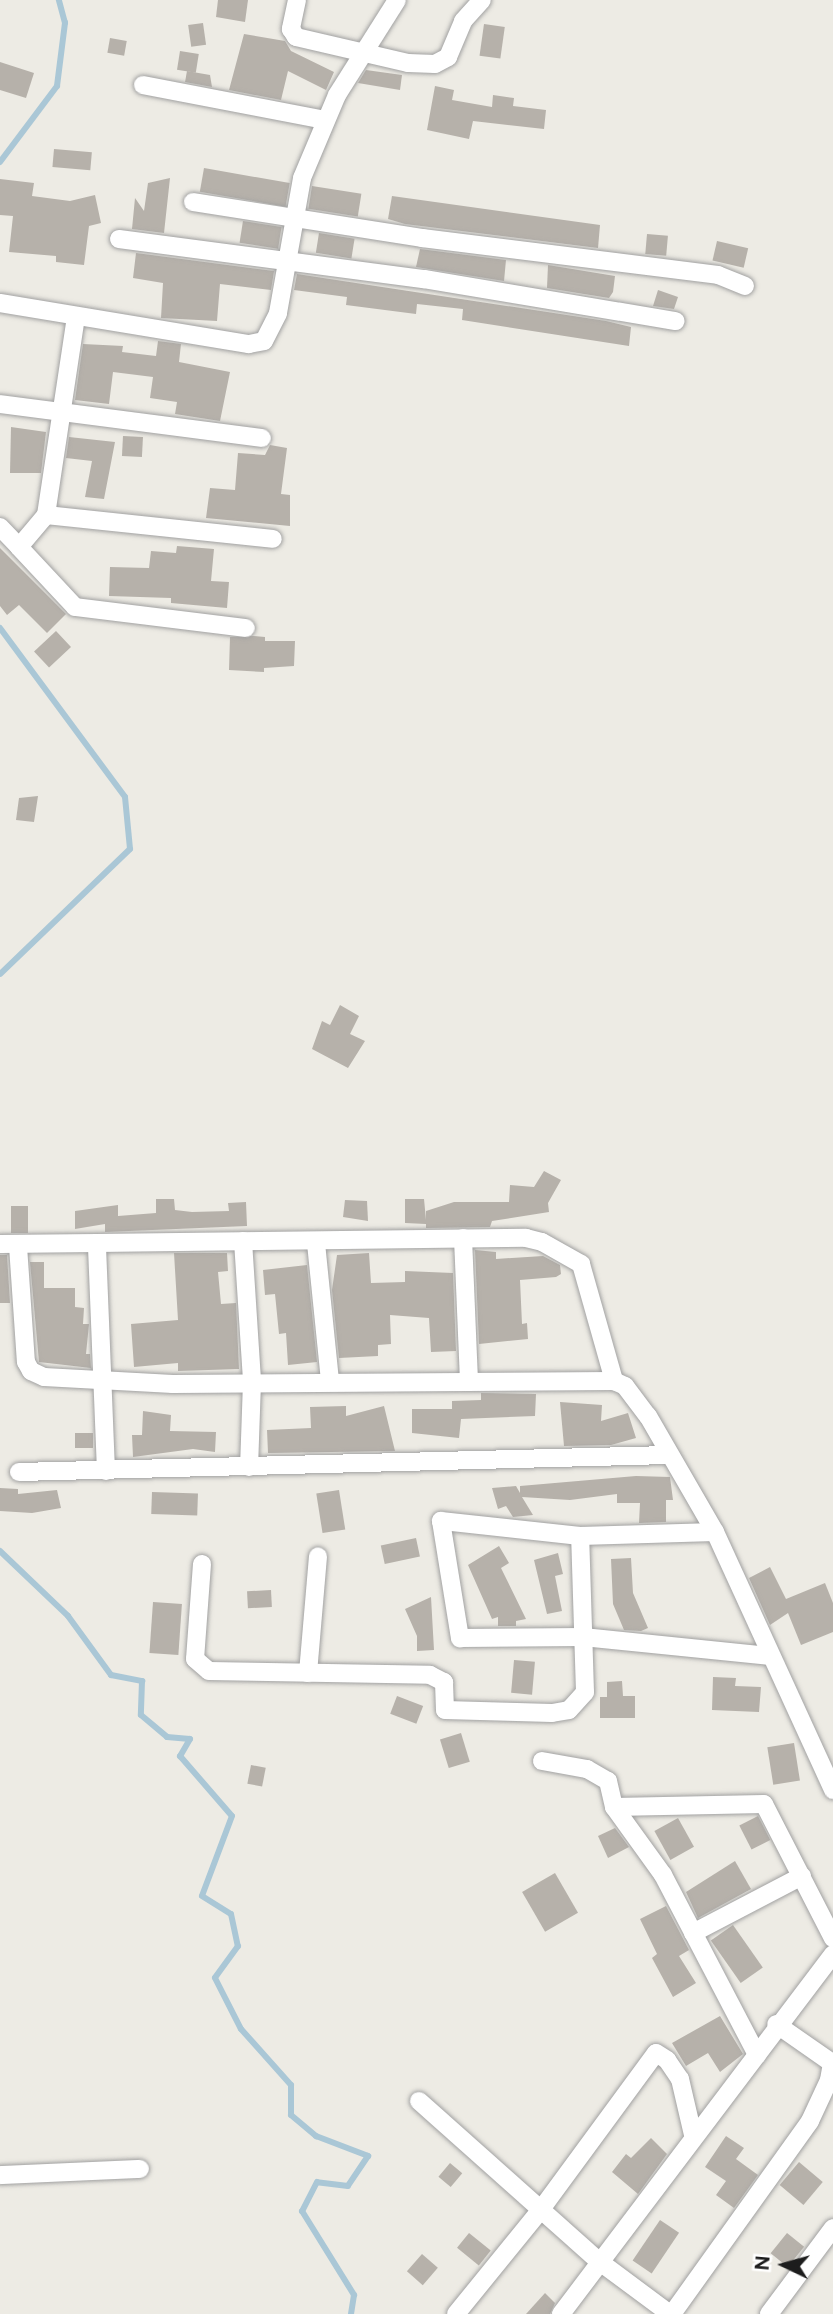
<!DOCTYPE html>
<style>
body{margin:0}
#map{position:relative;width:833px;height:2314px;overflow:hidden;background:#edebe4;font-family:Figtree,sans-serif}
div>[style]{position:absolute}
[style*='--x']{left:calc(var(--x)*1px);top:calc(var(--y)*1px);width:calc(var(--w)*1px);rotate:calc(var(--a)*1deg)}
.stream>*{height:6px;margin:-3px;padding:0 3px;transform-origin:3px;border-radius:3px;background:#aac7d6}
.building>*{inset:0;background:#b6b1aa;transform-origin:0 0}
.roads{filter:drop-shadow(0 0 2px #a1a1a1) drop-shadow(0 0 2px #a1a1a1)}
.street>*{height:18px;margin:-9px;padding:0 9px;transform-origin:9px;border-radius:9px;background:#fff}
span{translate:-50% -50%;white-space:nowrap;text-align:center;line-height:1.15;-webkit-text-stroke:7px #fff;paint-order:stroke}
.north{position:absolute;left:749px;top:2230px;width:70px;height:70px;-webkit-text-stroke:5px #fff;paint-order:stroke;rotate:275deg;font-size:19px;font-weight:700;line-height:28px;text-align:center;color:#1d1d1d}
.north::after{content:'';display:block;margin:auto;width:24px;height:32px;background:#1d1d1d;clip-path:polygon(50% 0,100% 100%,50% 72%,0 100%)}
</style>
<div id="map">
<div class="stream">
<div style="--x:0;--y:162;--w:95;--a:-53.1"></div>
<div style="--x:57;--y:86;--w:64;--a:-82.8"></div>
<div style="--x:65;--y:23;--w:24;--a:-105"></div>
<div style="--x:0;--y:628;--w:210;--a:53.5"></div>
<div style="--x:125;--y:797;--w:52;--a:84.5"></div>
<div style="--x:130;--y:849;--w:180;--a:136.1"></div>
<div style="--x:0;--y:1551;--w:94;--a:43.7"></div>
<div style="--x:68;--y:1616;--w:73;--a:53.9"></div>
<div style="--x:111;--y:1675;--w:32;--a:11"></div>
<div style="--x:142;--y:1681;--w:34;--a:92"></div>
<div style="--x:141;--y:1715;--w:34;--a:40"></div>
<div style="--x:167;--y:1737;--w:23;--a:5"></div>
<div style="--x:190;--y:1739;--w:20;--a:120"></div>
<div style="--x:180;--y:1756;--w:79;--a:49.1"></div>
<div style="--x:232;--y:1816;--w:85;--a:110.6"></div>
<div style="--x:202;--y:1896;--w:34;--a:32"></div>
<div style="--x:231;--y:1914;--w:33;--a:78"></div>
<div style="--x:238;--y:1946;--w:39;--a:126"></div>
<div style="--x:215;--y:1978;--w:57;--a:63"></div>
<div style="--x:241;--y:2029;--w:75;--a:48.2"></div>
<div style="--x:291;--y:2085;--w:30;--a:90"></div>
<div style="--x:291;--y:2115;--w:33;--a:40"></div>
<div style="--x:316;--y:2136;--w:56;--a:21"></div>
<div style="--x:368;--y:2156;--w:36;--a:124"></div>
<div style="--x:348;--y:2186;--w:31;--a:-173"></div>
<div style="--x:317;--y:2182;--w:33;--a:117"></div>
<div style="--x:302;--y:2211;--w:99;--a:58.2"></div>
<div style="--x:354;--y:2295;--w:19;--a:99"></div>
</div>
<div class="building">
<div style="clip-path:polygon(218px 0,248px 0,245px 22px,216px 17px)"></div>
<div style="left:203px;top:23px;width:22px;height:15px;rotate:82deg"></div>
<div style="left:484px;top:24px;width:21px;height:32px;rotate:8deg"></div>
<div style="clip-path:polygon(244px 34px,285px 41px,291px 51px,334px 72px,326px 90px,288px 71px,281px 100px,229px 90px)"></div>
<div style="left:110px;top:38px;width:17px;height:15px;rotate:10deg"></div>
<div style="left:180px;top:51px;width:19px;height:19px;rotate:9deg"></div>
<div style="clip-path:polygon(0 62px,34px 73px,26px 98px,0 90px)"></div>
<div style="clip-path:polygon(366px 70px,402px 75px,400px 90px,358px 83px)"></div>
<div style="clip-path:polygon(187px 71px,210px 75px,212px 87px,185px 82px)"></div>
<div style="clip-path:polygon(435px 86px,454px 90px,452px 100px,492px 107px,493px 95px,514px 98px,513px 106px,546px 110px,544px 129px,473px 121px,469px 139px,427px 130px)"></div>
<div style="left:54px;top:149px;width:38px;height:18px;rotate:5deg"></div>
<div style="left:204px;top:168px;width:87px;height:24px;rotate:10deg"></div>
<div style="clip-path:polygon(170px 178px,164px 233px,132px 229px,135px 198px,144px 211px,148px 183px)"></div>
<div style="clip-path:polygon(0 179px,34px 183px,32px 196px,70px 201px,95px 195px,101px 223px,89px 226px,84px 265px,56px 262px,56px 256px,9px 252px,13px 216px,0 215px)"></div>
<div style="left:312px;top:186px;width:50px;height:23px;rotate:9deg"></div>
<div style="clip-path:polygon(392px 196px,600px 225px,598px 248px,405px 224px,388px 219px)"></div>
<div style="left:243px;top:221px;width:39px;height:22px;rotate:9deg"></div>
<div style="left:319px;top:233px;width:36px;height:20px;rotate:9deg"></div>
<div style="left:647px;top:234px;width:21px;height:20px;rotate:5deg"></div>
<div style="left:717px;top:241px;width:32px;height:20px;rotate:13deg"></div>
<div style="clip-path:polygon(420px 249px,506px 260px,504px 281px,416px 267px)"></div>
<div style="clip-path:polygon(136px 253px,274px 271px,271px 290px,220px 284px,217px 321px,161px 318px,163px 283px,133px 278px)"></div>
<div style="clip-path:polygon(548px 265px,615px 276px,613px 292px,609px 298px,547px 288px)"></div>
<div style="clip-path:polygon(297px 274px,606px 321px,631px 327px,629px 346px,462px 320px,463px 309px,417px 304px,416px 314px,346px 305px,347px 297px,294px 290px)"></div>
<div style="clip-path:polygon(658px 290px,678px 297px,674px 309px,653px 306px)"></div>
<div style="clip-path:polygon(158px 341px,181px 344px,179px 362px,230px 372px,220px 421px,175px 414px,177px 402px,150px 398px,153px 377px,113px 372px,109px 404px,75px 400px,83px 344px,123px 346px,122px 352px,156px 356px)"></div>
<div style="clip-path:polygon(11px 427px,46px 432px,41px 473px,10px 473px)"></div>
<div style="left:123px;top:436px;width:20px;height:20px;rotate:3deg"></div>
<div style="clip-path:polygon(69px 437px,115px 442px,104px 499px,85px 497px,92px 461px,66px 458px)"></div>
<div style="clip-path:polygon(270px 445px,287px 448px,281px 494px,290px 495px,290px 526px,206px 518px,210px 488px,235px 490px,238px 453px,265px 455px)"></div>
<div style="clip-path:polygon(177px 546px,214px 549px,211px 581px,229px 582px,227px 608px,171px 603px,171px 598px,109px 596px,110px 567px,149px 568px,151px 551px,176px 553px)"></div>
<div style="clip-path:polygon(0 548px,66px 614px,47px 633px,19px 605px,7px 615px,0 606px)"></div>
<div style="left:56px;top:631px;width:22px;height:30px;rotate:47deg"></div>
<div style="clip-path:polygon(254px 636px,265px 637px,265px 641px,295px 641px,294px 666px,264px 668px,264px 672px,229px 670px,230px 637px)"></div>
<div style="clip-path:polygon(38px 796px,34px 822px,16px 820px,19px 798px)"></div>
<div style="clip-path:polygon(340px 1005px,359px 1016px,350px 1034px,365px 1041px,348px 1068px,312px 1049px,322px 1021px,330px 1025px)"></div>
<div style="clip-path:polygon(544px 1171px,561px 1180px,548px 1203px,549px 1212px,492px 1221px,490px 1227px,426px 1228px,426px 1224px,405px 1223px,405px 1199px,424px 1199px,426px 1220px,426px 1211px,454px 1202px,509px 1202px,510px 1185px,534px 1187px)"></div>
<div style="clip-path:polygon(156px 1199px,174px 1199px,175px 1210px,192px 1212px,229px 1211px,228px 1203px,246px 1202px,247px 1226px,105px 1232px,105px 1224px,75px 1229px,75px 1211px,118px 1205px,118px 1216px,156px 1213px)"></div>
<div style="clip-path:polygon(345px 1200px,367px 1201px,368px 1221px,343px 1217px)"></div>
<div style="left:11px;top:1206px;width:17px;height:27px"></div>
<div style="clip-path:polygon(475px 1250px,496px 1252px,496px 1259px,543px 1256px,560px 1265px,561px 1274px,556px 1277px,520px 1280px,522px 1324px,527px 1323px,528px 1339px,479px 1344px)"></div>
<div style="clip-path:polygon(174px 1253px,227px 1253px,228px 1271px,218px 1272px,221px 1304px,236px 1303px,239px 1369px,178px 1371px,178px 1363px,134px 1367px,131px 1324px,178px 1320px)"></div>
<div style="clip-path:polygon(369px 1253px,371px 1283px,405px 1282px,405px 1271px,453px 1273px,456px 1351px,431px 1352px,429px 1318px,390px 1315px,391px 1344px,378px 1345px,378px 1356px,339px 1358px,332px 1290px,337px 1255px)"></div>
<div style="clip-path:polygon(0 1255px,7px 1255px,10px 1303px,0 1303px)"></div>
<div style="clip-path:polygon(30px 1262px,44px 1262px,44px 1288px,75px 1288px,75px 1307px,84px 1308px,83px 1324px,89px 1324px,86px 1354px,90px 1354px,91px 1368px,39px 1362px)"></div>
<div style="clip-path:polygon(307px 1265px,317px 1362px,288px 1365px,286px 1333px,279px 1334px,275px 1294px,265px 1295px,263px 1270px)"></div>
<div style="clip-path:polygon(481px 1393px,536px 1394px,535px 1416px,461px 1419px,459px 1438px,412px 1433px,412px 1409px,452px 1409px,452px 1401px,481px 1400px)"></div>
<div style="clip-path:polygon(560px 1402px,602px 1405px,601px 1421px,628px 1413px,636px 1438px,611px 1445px,564px 1446px)"></div>
<div style="clip-path:polygon(346px 1406px,346px 1416px,384px 1406px,395px 1451px,268px 1453px,267px 1430px,311px 1428px,310px 1407px)"></div>
<div style="clip-path:polygon(143px 1411px,171px 1415px,170px 1431px,216px 1432px,215px 1452px,193px 1449px,133px 1457px,132px 1435px,142px 1435px)"></div>
<div style="left:75px;top:1433px;width:18px;height:15px"></div>
<div style="clip-path:polygon(636px 1476px,670px 1477px,673px 1500px,666px 1500px,666px 1522px,639px 1523px,640px 1503px,617px 1503px,617px 1494px,570px 1500px,522px 1497px,533px 1515px,513px 1517px,506px 1506px,498px 1509px,492px 1488px,516px 1486px,520px 1493px,520px 1486px)"></div>
<div style="clip-path:polygon(0 1488px,18px 1489px,18px 1494px,57px 1490px,61px 1508px,32px 1513px,0 1511px)"></div>
<div style="left:339px;top:1490px;width:40px;height:23px;rotate:81deg"></div>
<div style="left:152px;top:1492px;width:46px;height:22px;rotate:2deg"></div>
<div style="left:416px;top:1538px;width:19px;height:36px;rotate:78deg"></div>
<div style="clip-path:polygon(499px 1546px,509px 1563px,501px 1568px,526px 1619px,516px 1621px,516px 1626px,498px 1626px,498px 1617px,492px 1619px,468px 1565px)"></div>
<div style="clip-path:polygon(558px 1553px,563px 1574px,555px 1576px,562px 1611px,547px 1614px,534px 1560px)"></div>
<div style="clip-path:polygon(631px 1558px,633px 1593px,648px 1628px,641px 1631px,624px 1630px,613px 1604px,611px 1559px)"></div>
<div style="clip-path:polygon(770px 1567px,786px 1599px,825px 1583px,833px 1603px,833px 1632px,801px 1645px,788px 1613px,770px 1625px,749px 1578px)"></div>
<div style="left:271px;top:1590px;width:17px;height:24px;rotate:87deg"></div>
<div style="clip-path:polygon(431px 1597px,434px 1650px,417px 1651px,417px 1636px,405px 1609px)"></div>
<div style="left:153px;top:1602px;width:29px;height:51px;rotate:4deg"></div>
<div style="left:514px;top:1660px;width:21px;height:33px;rotate:5deg"></div>
<div style="clip-path:polygon(713px 1677px,736px 1678px,735px 1686px,761px 1687px,759px 1712px,712px 1710px)"></div>
<div style="clip-path:polygon(622px 1681px,623px 1696px,635px 1696px,635px 1718px,600px 1718px,600px 1697px,607px 1697px,607px 1682px)"></div>
<div style="left:397px;top:1696px;width:28px;height:19px;rotate:21deg"></div>
<div style="left:461px;top:1733px;width:30px;height:22px;rotate:73deg"></div>
<div style="left:794px;top:1743px;width:38px;height:27px;rotate:81deg"></div>
<div style="left:251px;top:1765px;width:15px;height:19px;rotate:11deg"></div>
<div style="left:758px;top:1816px;width:27px;height:21px;rotate:63deg"></div>
<div style="left:678px;top:1818px;width:33px;height:27px;rotate:61deg"></div>
<div style="clip-path:polygon(615px 1828px,629px 1847px,608px 1858px,598px 1836px)"></div>
<div style="clip-path:polygon(735px 1861px,751px 1889px,698px 1918px,686px 1892px)"></div>
<div style="left:555px;top:1873px;width:46px;height:38px;rotate:60deg"></div>
<div style="clip-path:polygon(666px 1906px,689px 1950px,679px 1956px,696px 1983px,673px 1997px,652px 1958px,657px 1954px,640px 1919px)"></div>
<div style="left:733px;top:1925px;width:52px;height:27px;rotate:55deg"></div>
<div style="clip-path:polygon(720px 2016px,743px 2054px,720px 2072px,708px 2053px,686px 2066px,672px 2043px)"></div>
<div style="clip-path:polygon(726px 2136px,744px 2148px,736px 2159px,758px 2175px,734px 2208px,716px 2195px,726px 2181px,705px 2167px)"></div>
<div style="clip-path:polygon(651px 2138px,667px 2154px,638px 2194px,612px 2172px,626px 2154px,631px 2158px)"></div>
<div style="left:799px;top:2162px;width:31px;height:30px;rotate:40deg"></div>
<div style="left:450px;top:2163px;width:16px;height:18px;rotate:40deg"></div>
<div style="left:660px;top:2220px;width:23px;height:49px;rotate:34deg"></div>
<div style="left:469px;top:2233px;width:28px;height:19px;rotate:39deg"></div>
<div style="left:787px;top:2233px;width:22px;height:26px;rotate:39deg"></div>
<div style="left:422px;top:2254px;width:21px;height:23px;rotate:41deg"></div>
<div style="clip-path:polygon(545px 2293px,555px 2303px,550px 2314px,526px 2314px)"></div>
</div>
<div class="roads">
<div class="street">
<div style="--x:297;--y:0;--w:30;--a:102"></div>
<div style="--x:291;--y:29;--w:9;--a:58"></div>
<div style="--x:296;--y:37;--w:115;--a:13.1"></div>
<div style="--x:408;--y:63;--w:27;--a:2"></div>
<div style="--x:435;--y:64;--w:15;--a:-28"></div>
<div style="--x:448;--y:57;--w:39;--a:-67"></div>
<div style="--x:463;--y:21;--w:28;--a:-48"></div>
<div style="--x:143;--y:85;--w:185;--a:10.9"></div>
<div style="--x:193;--y:202;--w:232;--a:8.9"></div>
<div style="--x:422;--y:238;--w:298;--a:7.1"></div>
<div style="--x:718;--y:275;--w:29;--a:22"></div>
<div style="--x:119;--y:239;--w:308;--a:7.5"></div>
<div style="--x:424;--y:279;--w:255;--a:9.5"></div>
<div style="--x:0;--y:303;--w:252;--a:9.4"></div>
<div style="--x:249;--y:344;--w:15;--a:-11"></div>
<div style="--x:264;--y:341;--w:31;--a:-63"></div>
<div style="--x:278;--y:313;--w:137;--a:-79.9"></div>
<div style="--x:302;--y:178;--w:90;--a:-67.1"></div>
<div style="--x:337;--y:95;--w:112;--a:-57.7"></div>
<div style="--x:0;--y:404;--w:264;--a:7.4"></div>
<div style="--x:46;--y:515;--w:228;--a:6"></div>
<div style="--x:0;--y:527;--w:28;--a:46"></div>
<div style="--x:19;--y:547;--w:42;--a:-49.8"></div>
<div style="--x:46;--y:515;--w:200;--a:-81.4"></div>
<div style="--x:19;--y:547;--w:82;--a:47"></div>
<div style="--x:75;--y:607;--w:172;--a:7"></div>
<div style="--x:463;--y:1238;--w:141;--a:87.6"></div>
<div style="--x:243;--y:1241;--w:141;--a:86.3"></div>
<div style="--x:252;--y:1382;--w:85;--a:92"></div>
<div style="--x:316;--y:1243;--w:139;--a:84.2"></div>
<div style="--x:0;--y:1244;--w:97;--a:-0.6"></div>
<div style="--x:18;--y:1246;--w:116;--a:86.1"></div>
<div style="--x:26;--y:1362;--w:10;--a:61"></div>
<div style="--x:31;--y:1371;--w:14;--a:25"></div>
<div style="--x:44;--y:1377;--w:129;--a:3.1"></div>
<div style="--x:173;--y:1384;--w:441;--a:-0.4"></div>
<div style="--x:614;--y:1381;--w:12;--a:24"></div>
<div style="--x:625;--y:1386;--w:38;--a:53"></div>
<div style="--x:648;--y:1416;--w:134;--a:60"></div>
<div style="--x:715;--y:1532;--w:284;--a:65.4"></div>
<div style="--x:106;--y:1471;--w:228;--a:-92.3"></div>
<div style="--x:97;--y:1243;--w:429;--a:-0.7"></div>
<div style="--x:526;--y:1238;--w:16;--a:14"></div>
<div style="--x:542;--y:1242;--w:45;--a:29.4"></div>
<div style="--x:581;--y:1264;--w:122;--a:74.2"></div>
<div style="--x:19;--y:1472;--w:649;--a:-1.5"></div>
<div style="--x:715;--y:1532;--w:135;--a:178.3"></div>
<div style="--x:580;--y:1536;--w:140;--a:-173.8"></div>
<div style="--x:441;--y:1521;--w:119;--a:80.8"></div>
<div style="--x:460;--y:1638;--w:123;--a:-0.5"></div>
<div style="--x:583;--y:1637;--w:189;--a:5.8"></div>
<div style="--x:202;--y:1564;--w:95;--a:94.2"></div>
<div style="--x:195;--y:1659;--w:18;--a:41"></div>
<div style="--x:209;--y:1671;--w:221;--a:1"></div>
<div style="--x:430;--y:1675;--w:16;--a:27"></div>
<div style="--x:444;--y:1682;--w:28;--a:88"></div>
<div style="--x:445;--y:1710;--w:107;--a:1.6"></div>
<div style="--x:552;--y:1713;--w:17;--a:-10"></div>
<div style="--x:569;--y:1710;--w:24;--a:-48"></div>
<div style="--x:585;--y:1692;--w:156;--a:-91.8"></div>
<div style="--x:308;--y:1673;--w:117;--a:-85.1"></div>
<div style="--x:542;--y:1761;--w:46;--a:10.1"></div>
<div style="--x:587;--y:1769;--w:24;--a:30"></div>
<div style="--x:608;--y:1781;--w:27;--a:77"></div>
<div style="--x:614;--y:1807;--w:84;--a:54.2"></div>
<div style="--x:663;--y:1875;--w:203;--a:62.4"></div>
<div style="--x:614;--y:1807;--w:150;--a:-1.1"></div>
<div style="--x:764;--y:1804;--w:151;--a:62.8"></div>
<div style="--x:693;--y:1933;--w:123;--a:-27.6"></div>
<div style="--x:419;--y:2101;--w:242;--a:41.7"></div>
<div style="--x:600;--y:2262;--w:87;--a:36.6"></div>
<div style="--x:0;--y:2175;--w:140;--a:-2.5"></div>
<div style="--x:456;--y:2314;--w:136;--a:-50.9"></div>
<div style="--x:542;--y:2208;--w:192;--a:-53.7"></div>
<div style="--x:656;--y:2053;--w:13;--a:32"></div>
<div style="--x:667;--y:2060;--w:23;--a:56"></div>
<div style="--x:680;--y:2079;--w:57;--a:76.9"></div>
<div style="--x:561;--y:2314;--w:451;--a:-52.9"></div>
<div style="--x:672;--y:2314;--w:237;--a:-54.4"></div>
<div style="--x:810;--y:2121;--w:45;--a:-65.1"></div>
<div style="--x:829;--y:2080;--w:17;--a:-80"></div>
<div style="--x:832;--y:2063;--w:68;--a:-145.1"></div>
<div style="--x:769;--y:2314;--w:107;--a:-53.3"></div>
</div>
</div>
<div class="north">N</div>
</div>
